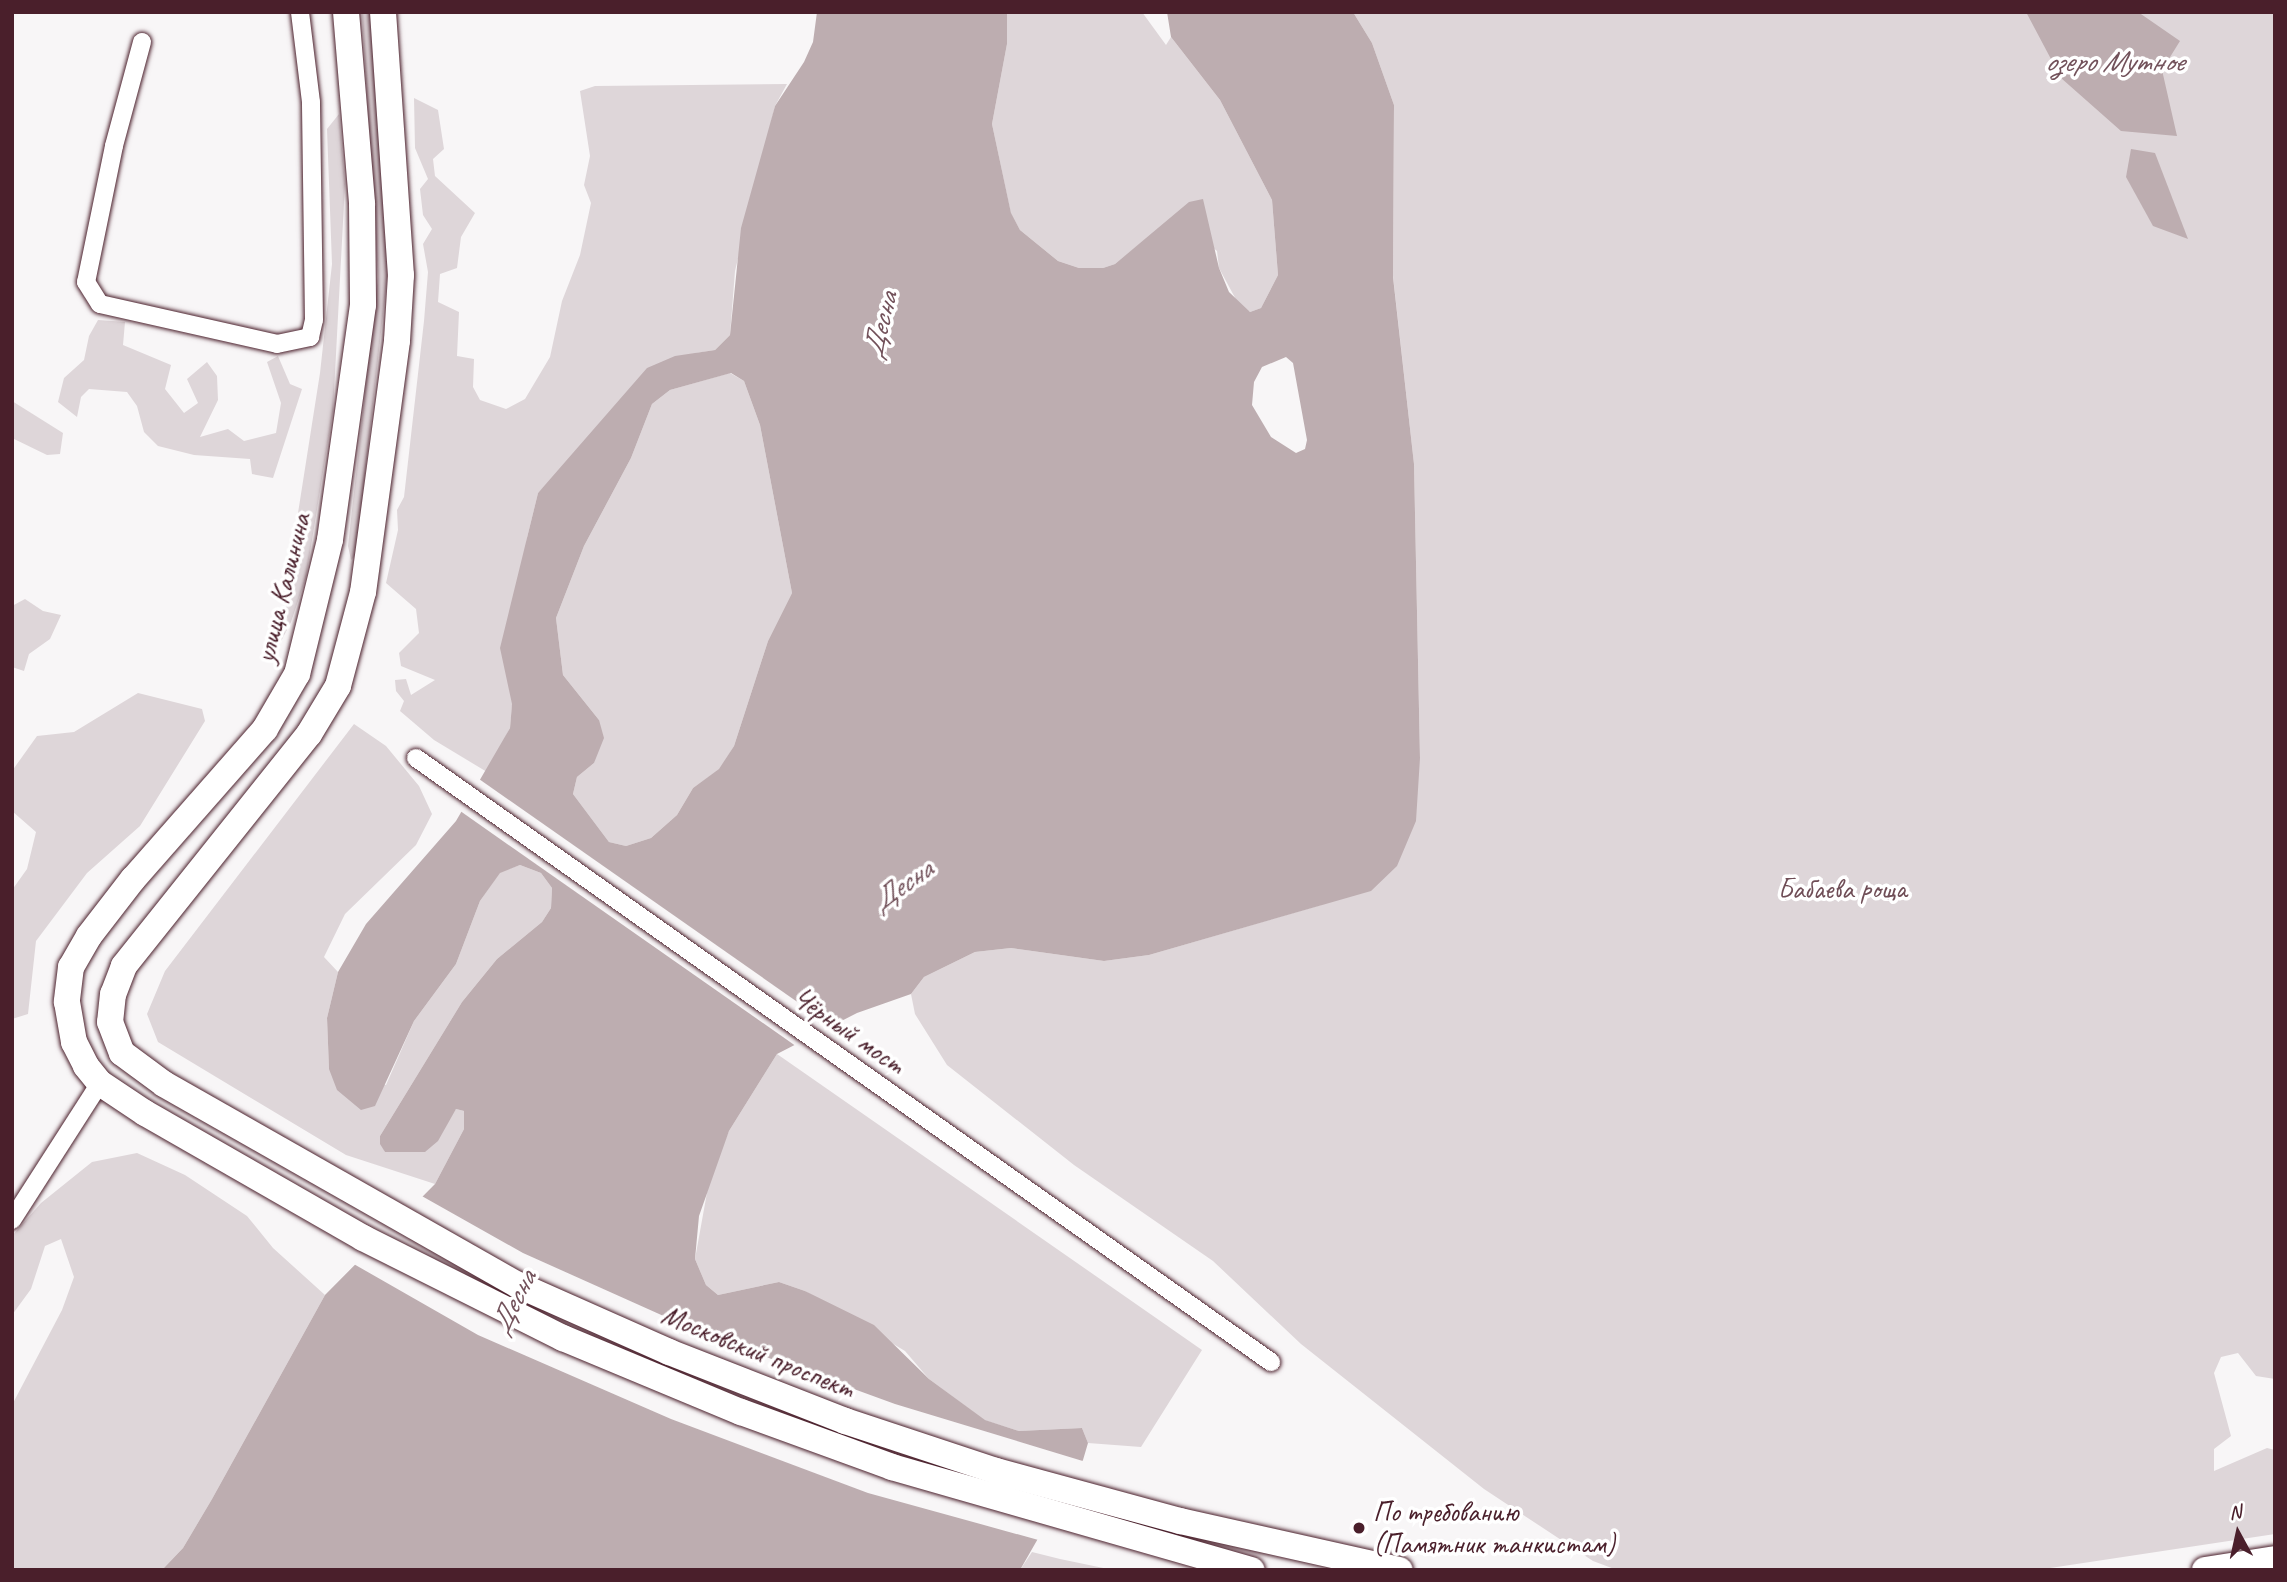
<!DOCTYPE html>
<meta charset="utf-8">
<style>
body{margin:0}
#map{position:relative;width:2287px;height:1582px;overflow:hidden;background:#f8f6f7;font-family:Caveat,sans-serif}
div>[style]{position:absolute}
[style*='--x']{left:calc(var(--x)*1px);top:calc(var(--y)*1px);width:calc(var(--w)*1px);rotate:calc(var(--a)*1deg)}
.green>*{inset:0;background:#ded6d9}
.water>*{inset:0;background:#bdadb0}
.pier>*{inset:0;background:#f8f6f7;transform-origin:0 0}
.roads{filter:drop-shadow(0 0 2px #4a1f2b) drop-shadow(0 0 2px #4a1f2b)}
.street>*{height:18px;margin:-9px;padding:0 9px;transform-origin:9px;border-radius:9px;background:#fff}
.primary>*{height:26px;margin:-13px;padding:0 13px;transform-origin:13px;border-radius:13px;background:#fff}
.dots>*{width:19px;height:19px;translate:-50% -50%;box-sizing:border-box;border:4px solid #fff;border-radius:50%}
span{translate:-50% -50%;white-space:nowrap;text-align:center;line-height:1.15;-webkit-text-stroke:7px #fff;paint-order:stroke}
.street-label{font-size:28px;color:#4a1f2b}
.park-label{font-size:28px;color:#6f4d56}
.poi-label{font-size:28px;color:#4a1f2b}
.left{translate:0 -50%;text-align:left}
.water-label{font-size:30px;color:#72515a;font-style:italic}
.frame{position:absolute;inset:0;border:14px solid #4a1f2b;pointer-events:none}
.north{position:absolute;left:2203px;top:1498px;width:70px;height:70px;-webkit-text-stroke:5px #fff;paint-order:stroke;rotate:352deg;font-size:19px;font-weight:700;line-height:28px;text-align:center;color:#4a1f2b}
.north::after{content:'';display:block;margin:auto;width:24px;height:32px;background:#4a1f2b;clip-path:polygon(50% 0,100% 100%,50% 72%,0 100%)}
</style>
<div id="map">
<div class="green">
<div style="clip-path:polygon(362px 12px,371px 12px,388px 270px,356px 555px,351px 560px,348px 546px,378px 277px)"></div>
<div style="clip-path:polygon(1007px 12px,1142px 12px,1166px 45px,1171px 37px,1220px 100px,1272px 200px,1278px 275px,1261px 308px,1250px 312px,1240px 307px,1219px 268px,1217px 251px,1174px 216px,1115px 264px,1103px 268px,1079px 268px,1058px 261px,1020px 230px,1011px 214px,992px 124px,1007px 44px)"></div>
<div style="clip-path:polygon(1353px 12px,2275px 12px,2275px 1379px,2256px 1376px,2238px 1353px,2221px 1357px,2214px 1373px,2231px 1436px,2214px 1449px,2214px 1471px,2267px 1448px,2275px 1450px,2275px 1534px,2037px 1570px,1617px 1570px,1593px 1561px,1484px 1489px,1301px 1344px,1213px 1261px,1074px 1165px,947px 1065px,915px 1014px,911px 994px,924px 977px,975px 952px,1011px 948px,1104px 961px,1149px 955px,1321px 905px,1420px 758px,1414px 464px,1393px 276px,1394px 105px,1372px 43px)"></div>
<div style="clip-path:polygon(787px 84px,775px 106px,735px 271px,730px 335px,715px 350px,696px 353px,581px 448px,538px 493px,527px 538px,510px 728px,487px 772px,434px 740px,400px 711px,404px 701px,396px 691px,395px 680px,406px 679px,411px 695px,435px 680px,401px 666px,399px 653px,419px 633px,416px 609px,386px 583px,398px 530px,397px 510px,404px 497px,424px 321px,428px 272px,423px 244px,432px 229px,423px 215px,420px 189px,428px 179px,415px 148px,414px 98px,438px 110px,444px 149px,433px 159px,435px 176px,475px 213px,461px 237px,457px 268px,440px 274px,438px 302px,459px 312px,457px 356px,474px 359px,473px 387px,480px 400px,506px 409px,525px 399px,550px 357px,562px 301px,580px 255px,591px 203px,584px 185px,590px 156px,580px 91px,595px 86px)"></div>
<div style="clip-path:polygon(339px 114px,345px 184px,333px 411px,306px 577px,291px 622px,274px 655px,295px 568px,298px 513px,320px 373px,332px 264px,327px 129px)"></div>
<div style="clip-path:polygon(98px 320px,125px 322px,123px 345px,171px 365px,165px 389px,184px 413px,198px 403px,187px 379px,207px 362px,217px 376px,218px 400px,200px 437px,228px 429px,244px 441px,276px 433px,281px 403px,267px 362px,278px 356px,290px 384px,302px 389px,273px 478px,252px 474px,250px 459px,194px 455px,158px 446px,144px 432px,137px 406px,127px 392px,89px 389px,81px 397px,77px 417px,58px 402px,64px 378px,84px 360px,89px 336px)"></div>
<div style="clip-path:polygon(730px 373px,744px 381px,760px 425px,792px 593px,768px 641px,734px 746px,720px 769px,693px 788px,677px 815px,651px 838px,626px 846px,609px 842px,573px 794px,577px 777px,594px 763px,599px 720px,563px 675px,556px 618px,584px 546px,631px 458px,652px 404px,670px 390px)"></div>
<div style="clip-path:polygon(12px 401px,63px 433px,60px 454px,47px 455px,12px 438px)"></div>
<div style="clip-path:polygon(25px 599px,43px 611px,61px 615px,50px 639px,29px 654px,24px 671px,12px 667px,12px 606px)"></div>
<div style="clip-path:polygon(138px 693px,202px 709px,205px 721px,140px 826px,87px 873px,36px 941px,28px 1014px,12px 1019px,12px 890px,27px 869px,36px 832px,12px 811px,12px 771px,37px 736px,74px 732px)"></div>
<div style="clip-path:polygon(354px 724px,386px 746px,419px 786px,432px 814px,416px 845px,345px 914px,324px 957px,338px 972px,327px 1018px,329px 1069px,386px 1085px,414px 1021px,456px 964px,480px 901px,500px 872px,520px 865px,541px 873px,552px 888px,551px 908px,542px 922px,497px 959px,462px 1002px,380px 1136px,385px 1152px,397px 1152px,446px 1122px,456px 1109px,464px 1111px,464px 1129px,435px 1184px,346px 1155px,158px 1042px,147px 1014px,165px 971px)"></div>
<div style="clip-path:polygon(777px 1054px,1202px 1350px,1141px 1447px,1088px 1443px,1082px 1428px,1019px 1431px,984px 1420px,929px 1379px,905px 1351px,805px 1291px,779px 1282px,718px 1295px,706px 1285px,695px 1259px,710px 1176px,729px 1131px)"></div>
<div style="clip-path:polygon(137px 1153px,185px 1175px,247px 1216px,273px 1248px,325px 1295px,212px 1499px,183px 1548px,162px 1570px,12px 1570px,12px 1405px,62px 1310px,74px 1277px,61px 1239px,45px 1246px,31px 1289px,12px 1315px,12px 1236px,41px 1203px,92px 1162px)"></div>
<div style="clip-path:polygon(1032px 1552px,1060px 1559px,1113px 1570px,1020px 1570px)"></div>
</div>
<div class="water">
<div style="clip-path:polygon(evenodd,817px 12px,1007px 12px,1007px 44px,992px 124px,1011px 213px,1020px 230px,1058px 261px,1079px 268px,1103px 268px,1115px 264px,1189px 202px,1203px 199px,1219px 268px,1229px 292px,1250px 312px,1261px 308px,1278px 275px,1272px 200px,1220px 100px,1171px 37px,1167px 12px,1353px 12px,1372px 43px,1394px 105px,1393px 277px,1414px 464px,1420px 758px,1416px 821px,1397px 866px,1371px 891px,1149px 955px,1104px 961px,1011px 948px,975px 952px,924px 977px,911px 994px,857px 1013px,777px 1054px,729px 1131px,699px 1216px,695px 1259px,706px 1285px,718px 1295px,779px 1282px,805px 1291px,874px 1325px,929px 1379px,985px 1420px,1019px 1431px,1082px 1428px,1088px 1443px,1083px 1460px,1020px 1570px,162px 1570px,183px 1548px,212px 1499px,325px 1295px,435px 1184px,464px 1129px,464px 1111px,456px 1109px,438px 1141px,425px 1152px,385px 1152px,380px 1144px,380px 1136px,462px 1002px,497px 959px,542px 922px,551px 908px,552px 888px,541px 873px,520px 865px,500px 873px,480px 901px,456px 964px,414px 1021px,375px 1106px,361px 1110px,337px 1090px,329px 1069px,327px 1018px,338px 972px,366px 924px,456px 821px,510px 728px,512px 704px,500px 648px,538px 493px,647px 368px,675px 356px,715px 350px,730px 335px,741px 228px,775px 106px,804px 62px,813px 42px,817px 12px,1286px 357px,1293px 363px,1307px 440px,1305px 449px,1296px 453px,1271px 437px,1252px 405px,1254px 382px,1262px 367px,1286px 357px,817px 12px,731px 373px,744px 381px,760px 425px,792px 593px,768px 641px,734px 746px,719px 769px,693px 788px,677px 815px,651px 838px,626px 846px,609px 842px,573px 794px,577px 777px,594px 763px,604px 738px,599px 720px,563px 675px,556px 618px,584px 546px,631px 458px,652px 404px,670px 390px,731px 373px)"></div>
<div style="clip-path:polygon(2026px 12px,2138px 12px,2180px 41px,2162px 70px,2177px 136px,2121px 131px,2061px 78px)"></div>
<div style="clip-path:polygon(2131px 149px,2155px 153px,2188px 239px,2153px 226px,2126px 177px)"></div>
</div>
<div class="pier">
<div style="left:479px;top:779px;width:433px;height:37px;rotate:35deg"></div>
<div style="clip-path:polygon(420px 1195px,523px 1253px,706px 1335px,895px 1404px,1086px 1462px,1042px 1541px,868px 1493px,671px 1419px,478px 1335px,352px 1263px)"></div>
</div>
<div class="roads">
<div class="street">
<div style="--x:142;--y:42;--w:108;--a:105.1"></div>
<div style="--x:114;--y:146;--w:139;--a:101.6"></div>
<div style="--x:86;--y:282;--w:26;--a:58"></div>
<div style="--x:100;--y:304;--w:181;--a:12.7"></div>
<div style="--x:277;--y:344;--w:34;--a:-12"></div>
<div style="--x:310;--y:337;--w:17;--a:-77"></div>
<div style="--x:314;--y:320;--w:218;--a:-90.8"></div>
<div style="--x:311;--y:102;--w:91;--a:-97"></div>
<div style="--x:416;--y:758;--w:1047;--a:35.24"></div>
<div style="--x:12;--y:1220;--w:163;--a:-57.3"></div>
</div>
<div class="primary">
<div style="--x:346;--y:12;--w:193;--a:85.2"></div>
<div style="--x:362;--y:204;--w:101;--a:89.4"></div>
<div style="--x:363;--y:305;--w:237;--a:98"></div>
<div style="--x:330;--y:540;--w:138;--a:103.8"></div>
<div style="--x:297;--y:674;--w:64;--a:120.2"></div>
<div style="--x:265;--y:729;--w:200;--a:131.3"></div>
<div style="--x:133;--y:879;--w:72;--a:127.7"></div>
<div style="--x:89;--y:936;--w:36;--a:120"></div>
<div style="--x:71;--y:967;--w:35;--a:97"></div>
<div style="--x:67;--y:1002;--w:41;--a:80.1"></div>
<div style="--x:74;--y:1042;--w:27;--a:63"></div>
<div style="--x:86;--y:1066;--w:22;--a:51"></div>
<div style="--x:100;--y:1083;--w:54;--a:33.7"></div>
<div style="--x:145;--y:1113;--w:251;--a:29.8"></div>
<div style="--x:363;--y:1238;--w:224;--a:26.6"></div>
<div style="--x:563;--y:1338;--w:193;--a:22.6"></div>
<div style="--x:741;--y:1412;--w:161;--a:20"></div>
<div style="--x:892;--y:1467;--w:374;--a:16"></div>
<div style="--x:383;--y:12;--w:264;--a:86.1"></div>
<div style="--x:401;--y:275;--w:66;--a:93.5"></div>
<div style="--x:397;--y:341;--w:253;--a:97.7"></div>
<div style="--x:363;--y:592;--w:97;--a:104.9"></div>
<div style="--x:338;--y:686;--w:56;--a:121.1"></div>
<div style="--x:309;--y:734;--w:297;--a:128.6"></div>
<div style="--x:124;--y:966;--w:30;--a:111"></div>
<div style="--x:113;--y:994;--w:28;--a:96"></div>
<div style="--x:110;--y:1022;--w:33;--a:69"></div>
<div style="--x:122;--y:1053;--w:52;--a:36.4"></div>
<div style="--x:164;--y:1084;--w:407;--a:29.6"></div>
<div style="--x:518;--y:1285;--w:165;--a:23.9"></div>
<div style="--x:669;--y:1352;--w:189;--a:21.4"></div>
<div style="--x:845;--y:1421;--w:159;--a:18.3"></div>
<div style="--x:996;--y:1471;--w:191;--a:15.2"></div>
<div style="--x:1180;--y:1521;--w:225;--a:12.6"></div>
<div style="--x:2205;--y:1570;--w:71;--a:-8.9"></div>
</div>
</div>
<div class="dots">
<div style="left:1359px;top:1528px;background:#4a1f2b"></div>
</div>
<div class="street-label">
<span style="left:283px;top:588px;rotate:-76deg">улица Калинина</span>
<span style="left:849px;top:1031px;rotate:35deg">Чёрный мост</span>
<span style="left:758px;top:1352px;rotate:22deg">Московский проспект</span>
</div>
<div class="park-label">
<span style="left:1842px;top:889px">Бабаева роща</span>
</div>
<div class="poi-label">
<span class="left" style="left:1373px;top:1528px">По требованию<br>(Памятник танкистам)</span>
</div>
<div class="water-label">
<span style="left:2114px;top:61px">озеро Мутное</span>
<span style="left:880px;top:325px;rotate:-76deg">Десна</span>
<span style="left:902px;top:885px;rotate:-35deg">Десна</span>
<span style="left:513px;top:1302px;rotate:-63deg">Десна</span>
</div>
<div class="frame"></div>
<div class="north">N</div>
</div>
